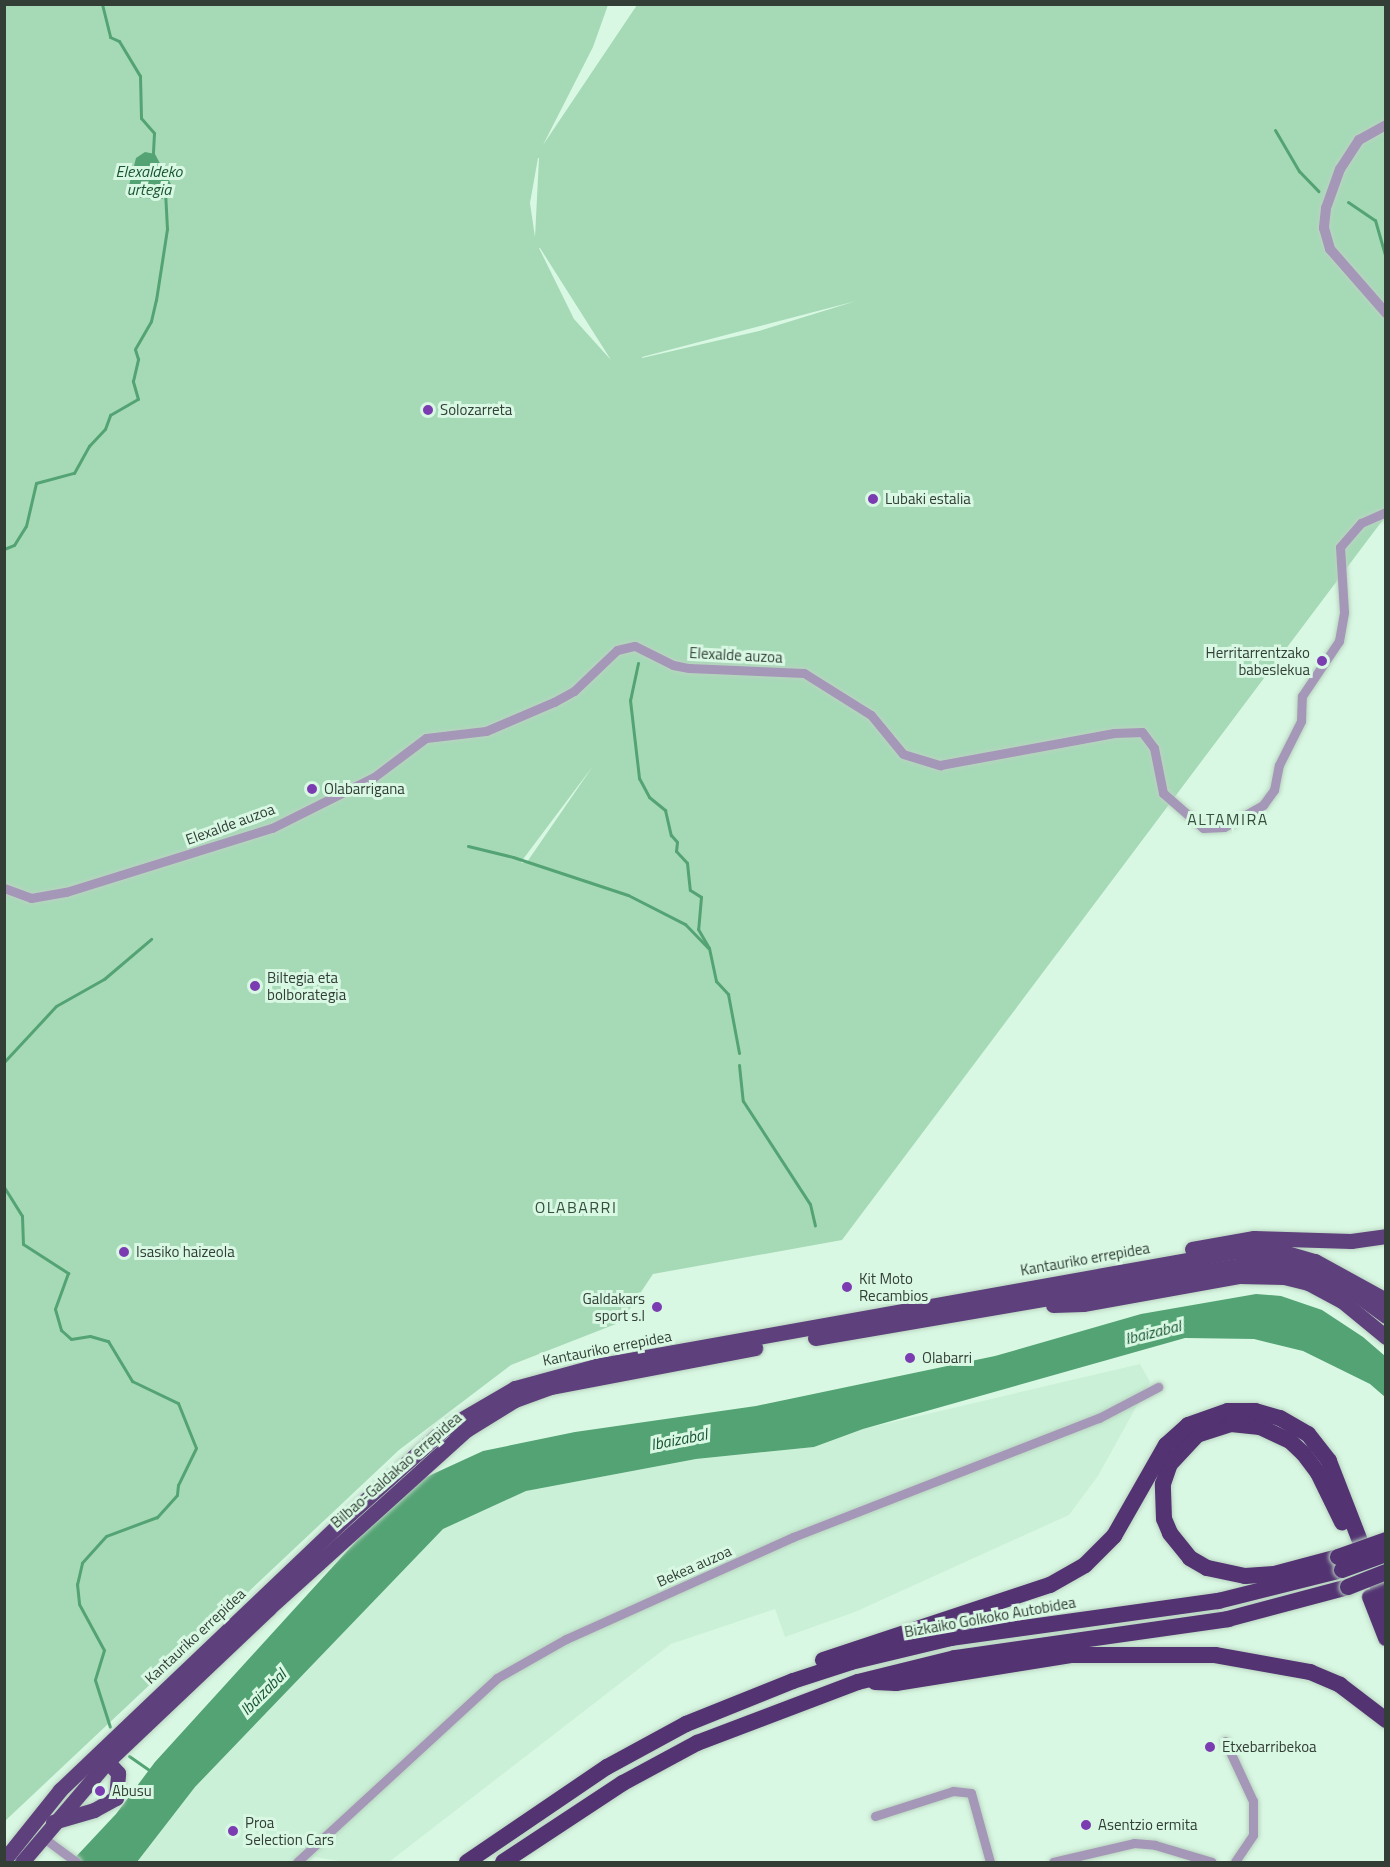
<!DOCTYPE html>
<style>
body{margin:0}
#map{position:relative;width:1390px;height:1867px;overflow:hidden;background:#d9f8e3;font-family:"Titillium Web",sans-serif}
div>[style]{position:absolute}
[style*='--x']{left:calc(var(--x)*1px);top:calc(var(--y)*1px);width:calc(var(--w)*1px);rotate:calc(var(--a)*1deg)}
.built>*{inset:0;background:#caf1d7}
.green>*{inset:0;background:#a6dab7}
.water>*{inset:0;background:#54a374}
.stream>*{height:3px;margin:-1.5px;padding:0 1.5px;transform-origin:1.5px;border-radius:1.5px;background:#54a374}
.roads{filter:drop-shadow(0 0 2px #b8d3c0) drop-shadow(0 0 2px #b8d3c0)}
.minor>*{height:9px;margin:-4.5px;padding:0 4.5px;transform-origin:4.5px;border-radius:4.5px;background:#a597b7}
.tertiary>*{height:10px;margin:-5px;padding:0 5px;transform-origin:5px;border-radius:5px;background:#a597b7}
.trunk>*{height:15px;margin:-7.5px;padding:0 7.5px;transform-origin:7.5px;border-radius:7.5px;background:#5e407c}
.motorway>*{height:16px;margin:-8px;padding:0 8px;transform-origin:8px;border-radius:8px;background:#533372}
.bridges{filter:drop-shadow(0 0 2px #b8d3c0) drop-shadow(0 0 2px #b8d3c0)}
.motorway-bridge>*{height:16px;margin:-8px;padding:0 8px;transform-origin:8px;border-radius:8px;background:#533372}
.dots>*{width:16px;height:16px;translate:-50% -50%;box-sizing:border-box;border:3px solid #d9f8e3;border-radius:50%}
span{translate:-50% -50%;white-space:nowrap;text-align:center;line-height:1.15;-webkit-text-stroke:6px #d9f8e3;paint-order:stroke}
.poi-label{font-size:15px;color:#323e36}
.left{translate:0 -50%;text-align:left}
.right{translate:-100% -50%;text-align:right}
.street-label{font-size:15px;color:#323e36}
.water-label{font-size:16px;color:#195434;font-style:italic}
.neighbourhood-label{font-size:16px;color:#344f3d;letter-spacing:1.5px}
.frame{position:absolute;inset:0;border:6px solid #323e36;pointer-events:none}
</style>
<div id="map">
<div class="built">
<div style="clip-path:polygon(1140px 1364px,1150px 1382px,1098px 1476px,1069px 1515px,855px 1612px,785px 1637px,775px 1609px,671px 1644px,389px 1862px,346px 1862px,314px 1857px,307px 1862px,137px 1862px,195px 1787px,443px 1529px,526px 1491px,697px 1459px,814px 1447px,863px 1429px)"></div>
</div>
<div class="green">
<div style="clip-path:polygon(evenodd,5px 5px,608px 5px,593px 47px,543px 145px,637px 5px,1385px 5px,1385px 517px,842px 1240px,653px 1274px,621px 1322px,511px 1365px,399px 1450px,5px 1821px,5px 5px,538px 158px,539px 158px,535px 237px,530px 203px,538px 158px,5px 5px,539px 248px,540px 248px,611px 360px,574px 319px,539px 248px,5px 5px,856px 301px,759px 331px,642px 358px,642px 357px,856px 301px,5px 5px,593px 766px,527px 862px,522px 863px,521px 862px,593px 766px)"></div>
</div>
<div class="water">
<div style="clip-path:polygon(145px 152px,155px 154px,173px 188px,162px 199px,126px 197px,136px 158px)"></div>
<div style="clip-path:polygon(1256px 1294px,1281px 1296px,1322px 1310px,1363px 1337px,1385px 1356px,1385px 1397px,1370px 1384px,1303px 1351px,1254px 1339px,1185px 1338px,863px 1429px,814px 1447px,696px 1459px,526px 1491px,443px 1529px,195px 1787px,137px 1862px,71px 1862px,116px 1814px,155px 1762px,389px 1505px,422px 1479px,483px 1451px,575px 1432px,756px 1406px,995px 1356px,1141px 1314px)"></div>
</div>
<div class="stream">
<div style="--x:102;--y:4;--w:34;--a:76"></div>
<div style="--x:110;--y:37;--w:10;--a:24"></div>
<div style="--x:119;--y:41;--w:41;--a:59"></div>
<div style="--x:140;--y:76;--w:42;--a:88.6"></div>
<div style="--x:141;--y:118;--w:20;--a:49"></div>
<div style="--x:154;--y:133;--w:22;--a:93"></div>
<div style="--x:1275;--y:130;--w:48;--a:59.7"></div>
<div style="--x:1299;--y:171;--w:28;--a:46"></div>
<div style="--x:1348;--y:202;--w:32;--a:34"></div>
<div style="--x:1375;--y:220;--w:40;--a:74"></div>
<div style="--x:4;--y:549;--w:11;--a:-22"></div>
<div style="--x:14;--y:545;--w:22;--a:-58"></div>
<div style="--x:26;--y:526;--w:44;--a:-76.9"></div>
<div style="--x:36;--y:483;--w:39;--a:-15"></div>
<div style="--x:74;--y:473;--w:31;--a:-61"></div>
<div style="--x:89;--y:446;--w:23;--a:-47"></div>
<div style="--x:105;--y:429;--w:15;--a:-70"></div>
<div style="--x:110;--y:415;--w:32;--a:-30"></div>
<div style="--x:138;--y:399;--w:19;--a:-106"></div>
<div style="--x:133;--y:381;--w:23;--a:-77"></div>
<div style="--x:138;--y:359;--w:10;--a:-107"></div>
<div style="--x:135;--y:349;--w:32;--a:-60"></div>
<div style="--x:151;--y:321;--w:22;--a:-77"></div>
<div style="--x:156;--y:300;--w:72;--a:-81.2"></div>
<div style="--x:167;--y:229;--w:37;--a:-93"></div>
<div style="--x:638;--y:663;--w:38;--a:102"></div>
<div style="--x:630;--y:700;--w:79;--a:83.4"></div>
<div style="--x:639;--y:778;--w:21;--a:62"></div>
<div style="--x:649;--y:797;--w:21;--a:39"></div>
<div style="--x:665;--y:810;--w:26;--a:77"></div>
<div style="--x:671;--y:835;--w:9;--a:49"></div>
<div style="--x:677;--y:842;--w:9;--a:96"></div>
<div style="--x:676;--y:851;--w:16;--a:47"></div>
<div style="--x:687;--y:863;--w:27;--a:84"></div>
<div style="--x:690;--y:890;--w:13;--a:32"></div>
<div style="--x:701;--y:897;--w:32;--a:95"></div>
<div style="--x:698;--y:929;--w:22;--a:60"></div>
<div style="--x:709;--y:948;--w:34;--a:78"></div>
<div style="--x:716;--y:981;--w:18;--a:47"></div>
<div style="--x:728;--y:994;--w:60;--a:79.4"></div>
<div style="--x:468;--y:846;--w:46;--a:13.7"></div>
<div style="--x:513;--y:857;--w:121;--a:18.3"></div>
<div style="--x:628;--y:895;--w:64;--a:27"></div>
<div style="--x:685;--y:924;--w:33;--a:46"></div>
<div style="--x:4;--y:1062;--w:76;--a:-47.1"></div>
<div style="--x:56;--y:1006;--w:55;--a:-29.4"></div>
<div style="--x:104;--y:979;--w:62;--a:-40.4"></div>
<div style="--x:739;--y:1065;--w:36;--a:84"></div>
<div style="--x:743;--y:1101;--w:123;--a:57"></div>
<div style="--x:810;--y:1204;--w:22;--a:77"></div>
<div style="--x:4;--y:1187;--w:34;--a:58"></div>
<div style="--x:22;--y:1216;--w:28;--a:88"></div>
<div style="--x:23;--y:1244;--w:54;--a:32.8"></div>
<div style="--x:68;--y:1273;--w:38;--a:110"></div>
<div style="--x:55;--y:1309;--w:22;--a:74"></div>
<div style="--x:61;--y:1330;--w:13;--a:42"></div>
<div style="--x:71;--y:1339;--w:19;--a:-9"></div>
<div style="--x:90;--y:1336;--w:19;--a:16"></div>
<div style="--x:108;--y:1341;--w:47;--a:59"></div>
<div style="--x:132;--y:1381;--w:51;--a:25.6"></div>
<div style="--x:178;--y:1403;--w:48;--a:68.2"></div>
<div style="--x:196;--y:1448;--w:41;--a:115.9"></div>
<div style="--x:178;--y:1485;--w:10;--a:96"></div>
<div style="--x:177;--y:1495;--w:30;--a:132"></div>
<div style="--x:157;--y:1517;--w:54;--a:159.6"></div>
<div style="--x:106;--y:1536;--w:36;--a:132"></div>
<div style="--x:82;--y:1563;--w:22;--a:103"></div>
<div style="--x:77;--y:1584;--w:20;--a:84"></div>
<div style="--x:79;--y:1604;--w:52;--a:61.5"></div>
<div style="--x:104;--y:1650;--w:31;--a:107"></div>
<div style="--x:95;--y:1680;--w:49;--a:72.3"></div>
<div style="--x:129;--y:1756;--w:28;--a:35"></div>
</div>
<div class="roads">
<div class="minor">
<div style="--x:4;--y:888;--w:29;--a:20"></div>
<div style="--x:31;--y:898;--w:36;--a:-10"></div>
<div style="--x:66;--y:892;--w:216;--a:-17.3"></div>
<div style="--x:272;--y:828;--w:114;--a:-26.6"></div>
<div style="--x:374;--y:777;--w:65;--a:-36.9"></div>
<div style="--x:426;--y:738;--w:60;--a:-6.7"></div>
<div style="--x:486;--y:731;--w:74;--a:-23.1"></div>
<div style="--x:554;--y:702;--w:23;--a:-29"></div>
<div style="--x:574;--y:691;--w:59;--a:-43.6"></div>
<div style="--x:617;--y:650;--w:18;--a:-13"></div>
<div style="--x:635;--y:646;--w:42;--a:26.6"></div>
<div style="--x:673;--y:665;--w:16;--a:11"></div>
<div style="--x:689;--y:668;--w:115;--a:2.5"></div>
<div style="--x:804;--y:673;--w:79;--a:32.1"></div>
<div style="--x:871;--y:715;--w:50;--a:50.6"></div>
<div style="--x:903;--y:754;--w:39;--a:17"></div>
<div style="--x:940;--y:765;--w:177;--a:-10.4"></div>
<div style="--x:1114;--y:733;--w:28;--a:-2"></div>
<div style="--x:1142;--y:732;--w:20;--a:53"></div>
<div style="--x:1154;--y:748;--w:46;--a:78.7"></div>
<div style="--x:1163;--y:793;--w:53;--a:41.2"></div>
<div style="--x:1203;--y:828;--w:21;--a:-3"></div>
<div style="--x:1224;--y:827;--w:45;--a:-29.4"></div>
<div style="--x:1263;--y:805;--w:19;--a:-54"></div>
<div style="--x:1274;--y:790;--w:25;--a:-79"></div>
<div style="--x:1279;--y:765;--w:49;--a:-63.4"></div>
<div style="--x:1301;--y:721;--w:25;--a:-88"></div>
<div style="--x:1302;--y:696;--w:66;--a:-56.1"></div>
<div style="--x:1339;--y:641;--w:29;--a:-80"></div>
<div style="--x:1344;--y:612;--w:65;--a:-93.5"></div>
<div style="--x:1340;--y:547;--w:32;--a:-49"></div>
<div style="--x:1361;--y:523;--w:27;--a:-24"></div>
<div style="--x:1225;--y:1741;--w:66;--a:65"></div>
<div style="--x:1253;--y:1801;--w:34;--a:90"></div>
<div style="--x:1253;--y:1835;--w:32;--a:124"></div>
<div style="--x:875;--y:1816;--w:82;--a:-17.8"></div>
<div style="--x:953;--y:1791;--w:18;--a:6"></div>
<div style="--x:971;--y:1793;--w:72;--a:74.6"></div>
<div style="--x:41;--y:1836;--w:44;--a:36.6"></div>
<div style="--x:297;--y:1862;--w:272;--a:-42.6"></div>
<div style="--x:497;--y:1678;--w:79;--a:-29.5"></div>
<div style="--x:566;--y:1639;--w:249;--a:-24.2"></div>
<div style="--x:793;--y:1537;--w:328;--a:-21.3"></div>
<div style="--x:1099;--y:1418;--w:67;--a:-27.7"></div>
<div style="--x:1053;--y:1862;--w:83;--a:-13.2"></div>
<div style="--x:1134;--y:1843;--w:21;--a:5"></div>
<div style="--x:1155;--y:1845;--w:59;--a:16.6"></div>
</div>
<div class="tertiary">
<div style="--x:1386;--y:125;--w:31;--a:151"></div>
<div style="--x:1359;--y:140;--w:35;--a:123"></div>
<div style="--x:1340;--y:169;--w:41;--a:109.7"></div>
<div style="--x:1326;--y:208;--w:20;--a:96"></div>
<div style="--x:1324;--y:228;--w:22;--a:74"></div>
<div style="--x:1330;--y:249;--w:85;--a:48.8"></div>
</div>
<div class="trunk">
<div style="--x:1192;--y:1249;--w:63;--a:-10.1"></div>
<div style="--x:1254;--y:1238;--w:97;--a:1.8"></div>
<div style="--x:1351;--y:1241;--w:35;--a:-8"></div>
<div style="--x:1053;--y:1305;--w:30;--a:-2"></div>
<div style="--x:1083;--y:1304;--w:158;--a:-10.2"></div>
<div style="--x:1239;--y:1276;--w:45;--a:1.3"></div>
<div style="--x:1284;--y:1277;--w:25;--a:14"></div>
<div style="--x:1308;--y:1283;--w:38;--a:28"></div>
<div style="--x:1342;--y:1301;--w:57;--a:39.3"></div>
<div style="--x:815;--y:1338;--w:452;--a:-9.7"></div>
<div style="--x:1261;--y:1262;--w:51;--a:11.3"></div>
<div style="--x:1311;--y:1272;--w:42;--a:24.1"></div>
<div style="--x:1349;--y:1289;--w:46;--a:36.1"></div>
<div style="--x:53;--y:1822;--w:43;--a:-16.3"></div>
<div style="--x:94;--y:1810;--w:25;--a:-29"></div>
<div style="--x:116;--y:1798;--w:25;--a:-85"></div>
<div style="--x:118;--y:1773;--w:25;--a:-132"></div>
<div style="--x:4;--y:1860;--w:90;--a:-51.3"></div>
<div style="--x:60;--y:1790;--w:400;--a:-43.6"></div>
<div style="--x:350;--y:1514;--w:125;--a:-42.1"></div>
<div style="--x:443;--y:1430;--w:83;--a:-30.3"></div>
<div style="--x:515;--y:1388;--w:84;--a:-15.2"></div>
<div style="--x:596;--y:1366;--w:651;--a:-10.17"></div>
<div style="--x:1237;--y:1251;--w:46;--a:1.2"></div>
<div style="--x:1283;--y:1252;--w:33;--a:16"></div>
<div style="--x:1315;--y:1261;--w:81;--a:28.8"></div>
<div style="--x:22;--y:1862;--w:133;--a:-49.6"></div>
<div style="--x:108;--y:1761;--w:221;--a:-43.5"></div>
<div style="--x:268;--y:1609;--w:267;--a:-42.1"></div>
<div style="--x:466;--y:1430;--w:57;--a:-31.5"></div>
<div style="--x:515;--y:1400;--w:38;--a:-20"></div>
<div style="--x:551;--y:1387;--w:208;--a:-10.8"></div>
</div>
<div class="motorway">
<div style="--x:1338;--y:1557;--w:66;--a:165.1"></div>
<div style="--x:1274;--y:1574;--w:29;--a:176"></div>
<div style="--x:1245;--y:1576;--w:39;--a:-168"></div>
<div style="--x:1207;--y:1568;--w:20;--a:-150"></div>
<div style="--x:1190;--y:1558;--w:32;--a:-129"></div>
<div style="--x:1170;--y:1533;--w:15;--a:-113"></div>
<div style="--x:1164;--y:1519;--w:35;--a:-92"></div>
<div style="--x:1163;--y:1484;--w:21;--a:-71"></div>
<div style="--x:1170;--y:1464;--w:40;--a:-47"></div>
<div style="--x:1197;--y:1435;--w:36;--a:-18"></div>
<div style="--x:1231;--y:1424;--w:29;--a:6"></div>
<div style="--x:1260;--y:1427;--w:33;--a:25"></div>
<div style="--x:1290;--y:1441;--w:18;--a:43"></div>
<div style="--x:1303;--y:1453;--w:25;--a:53"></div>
<div style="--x:1318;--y:1473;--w:55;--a:63.9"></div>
<div style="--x:1370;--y:1597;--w:44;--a:68.7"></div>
<div style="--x:823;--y:1660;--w:239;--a:-18.3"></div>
<div style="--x:1050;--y:1585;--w:40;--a:-29.7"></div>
<div style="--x:1085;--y:1565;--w:41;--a:-45"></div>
<div style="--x:1114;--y:1536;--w:105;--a:-60.3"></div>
<div style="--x:1166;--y:1445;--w:30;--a:-42"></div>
<div style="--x:1188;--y:1425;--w:42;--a:-19.3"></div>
<div style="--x:1228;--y:1411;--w:27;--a:0"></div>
<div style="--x:1255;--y:1411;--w:26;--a:16"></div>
<div style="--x:1280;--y:1418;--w:32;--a:30"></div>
<div style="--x:1308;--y:1434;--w:34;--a:52"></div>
<div style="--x:1329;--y:1461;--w:158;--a:68.8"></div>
<div style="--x:875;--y:1682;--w:21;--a:3"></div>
<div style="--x:896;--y:1683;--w:177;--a:-9.1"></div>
<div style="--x:1071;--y:1655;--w:144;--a:0"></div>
<div style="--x:1215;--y:1655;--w:97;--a:10.1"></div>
<div style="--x:1310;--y:1672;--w:33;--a:23"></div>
<div style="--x:1340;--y:1685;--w:58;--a:37.3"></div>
<div style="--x:467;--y:1862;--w:169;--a:-34.2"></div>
<div style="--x:607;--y:1767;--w:90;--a:-28.6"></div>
<div style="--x:686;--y:1724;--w:115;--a:-21.9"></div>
<div style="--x:793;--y:1681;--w:61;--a:-18.1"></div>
<div style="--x:851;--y:1662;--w:103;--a:-13.5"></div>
<div style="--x:951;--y:1638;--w:270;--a:-7.9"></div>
<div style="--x:1218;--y:1601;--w:128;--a:-14"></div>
<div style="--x:503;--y:1862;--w:144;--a:-33.4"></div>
<div style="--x:623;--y:1783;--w:84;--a:-28.4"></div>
<div style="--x:697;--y:1743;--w:172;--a:-20.8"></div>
<div style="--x:858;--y:1682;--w:100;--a:-13.9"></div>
<div style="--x:955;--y:1658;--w:276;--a:-8.1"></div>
<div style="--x:1228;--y:1619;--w:124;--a:-14.9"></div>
</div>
</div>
<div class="bridges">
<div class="motorway-bridge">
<div style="--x:1338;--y:1557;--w:51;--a:-19.5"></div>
<div style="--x:1342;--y:1570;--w:47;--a:-20"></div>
<div style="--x:1348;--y:1587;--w:41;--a:-21.5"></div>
</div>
</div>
<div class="dots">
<div style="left:428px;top:410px;background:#7b3cb1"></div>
<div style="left:873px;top:499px;background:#7b3cb1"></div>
<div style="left:1322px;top:661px;background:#7b3cb1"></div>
<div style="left:312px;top:789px;background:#7b3cb1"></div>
<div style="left:255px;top:986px;background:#7b3cb1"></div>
<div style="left:124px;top:1252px;background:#7b3cb1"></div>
<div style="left:847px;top:1287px;background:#7b3cb1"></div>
<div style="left:657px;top:1307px;background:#7b3cb1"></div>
<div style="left:910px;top:1358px;background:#7b3cb1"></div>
<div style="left:1210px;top:1747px;background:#7b3cb1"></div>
<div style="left:100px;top:1791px;background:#7b3cb1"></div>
<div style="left:1086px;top:1825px;background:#7b3cb1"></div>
<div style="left:233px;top:1831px;background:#7b3cb1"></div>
</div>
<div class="poi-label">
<span class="left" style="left:440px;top:410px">Solozarreta</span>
<span class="left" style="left:885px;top:499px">Lubaki estalia</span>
<span class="right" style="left:1310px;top:661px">Herritarrentzako<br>babeslekua</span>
<span class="left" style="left:324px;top:789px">Olabarrigana</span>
<span class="left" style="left:267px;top:986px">Biltegia eta<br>bolborategia</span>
<span class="left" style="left:136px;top:1252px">Isasiko haizeola</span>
<span class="left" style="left:859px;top:1287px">Kit Moto<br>Recambios</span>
<span class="right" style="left:645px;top:1307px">Galdakars<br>sport s.l</span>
<span class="left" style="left:922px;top:1358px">Olabarri</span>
<span class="left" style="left:1222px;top:1747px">Etxebarribekoa</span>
<span class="left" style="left:112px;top:1791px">Abusu</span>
<span class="left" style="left:245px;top:1831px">Proa<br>Selection Cars</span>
<span class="left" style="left:1098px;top:1825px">Asentzio ermita</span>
</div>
<div class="street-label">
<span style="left:736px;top:655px;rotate:3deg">Elexalde auzoa</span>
<span style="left:230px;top:824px;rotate:-20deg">Elexalde auzoa</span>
<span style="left:1085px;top:1259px;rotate:-10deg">Kantauriko errepidea</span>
<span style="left:607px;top:1348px;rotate:-11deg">Kantauriko errepidea</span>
<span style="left:396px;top:1470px;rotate:-41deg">Bilbao-Galdakao errepidea</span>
<span style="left:694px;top:1566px;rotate:-24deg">Bekea auzoa</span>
<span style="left:990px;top:1617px;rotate:-10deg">Bizkaiko Golkoko Autobidea</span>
<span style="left:195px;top:1636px;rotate:-43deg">Kantauriko errepidea</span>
</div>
<div class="water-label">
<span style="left:149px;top:180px">Elexaldeko<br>urtegia</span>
<span style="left:1153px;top:1332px;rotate:-14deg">Ibaizabal</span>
<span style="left:679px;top:1439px;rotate:-11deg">Ibaizabal</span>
<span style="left:263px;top:1692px;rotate:-45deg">Ibaizabal</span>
</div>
<div class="neighbourhood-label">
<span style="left:1228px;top:819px">ALTAMIRA</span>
<span style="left:576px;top:1207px">OLABARRI</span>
</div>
<div class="frame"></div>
</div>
